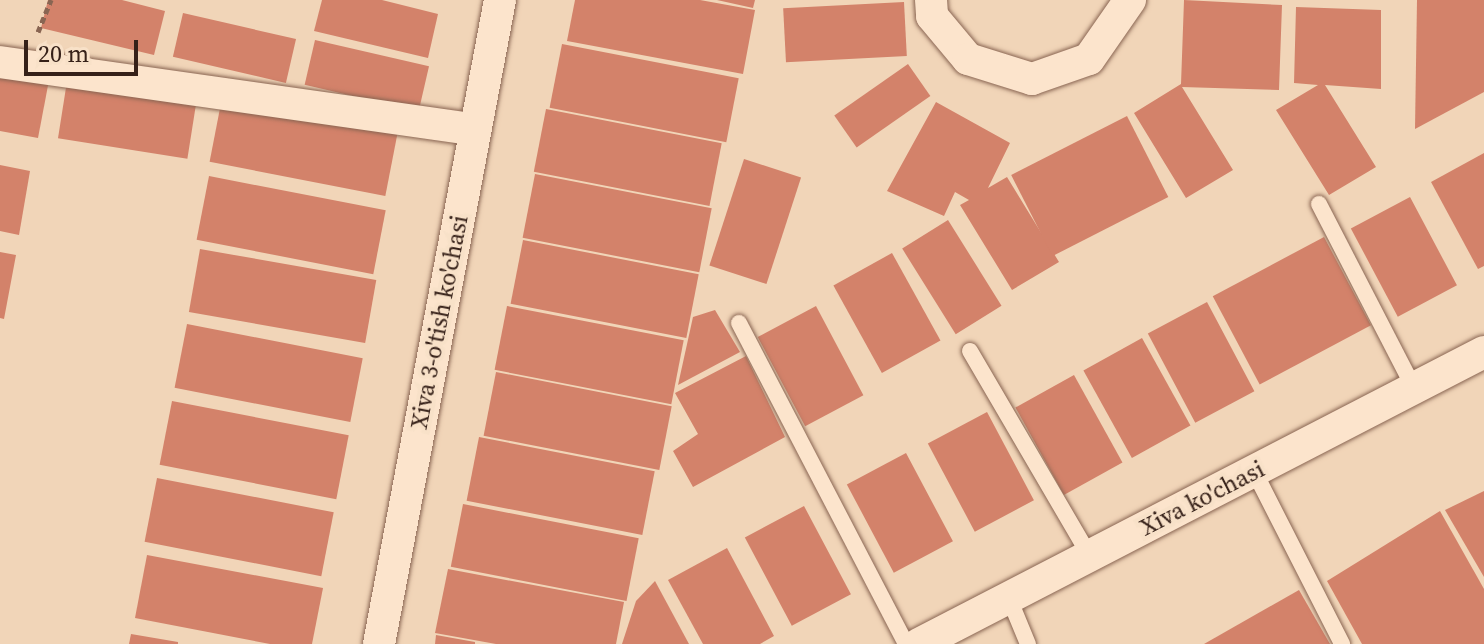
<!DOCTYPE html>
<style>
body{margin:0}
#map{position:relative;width:1484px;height:644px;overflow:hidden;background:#f1d5b8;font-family:"Source Serif 4",serif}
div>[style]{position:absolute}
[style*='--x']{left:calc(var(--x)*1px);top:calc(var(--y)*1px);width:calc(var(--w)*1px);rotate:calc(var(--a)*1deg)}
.building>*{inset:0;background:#d3826a;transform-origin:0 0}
.path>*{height:5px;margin-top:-2.5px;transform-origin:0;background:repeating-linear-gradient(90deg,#896552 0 6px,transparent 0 10px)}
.roads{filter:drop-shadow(0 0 2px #896552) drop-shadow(0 0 2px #896552)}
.service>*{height:16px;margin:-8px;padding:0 8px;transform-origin:8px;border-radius:8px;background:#fce4cc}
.minor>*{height:32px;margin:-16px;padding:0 16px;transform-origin:16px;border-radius:16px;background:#fce4cc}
span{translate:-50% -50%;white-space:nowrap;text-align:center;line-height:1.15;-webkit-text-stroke:8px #f8e1c8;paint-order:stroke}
.street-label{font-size:24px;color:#362119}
.scale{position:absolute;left:24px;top:40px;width:114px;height:36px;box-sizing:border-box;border:4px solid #362119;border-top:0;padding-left:10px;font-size:24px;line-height:28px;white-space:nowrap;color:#362119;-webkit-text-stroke:6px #f8e1c8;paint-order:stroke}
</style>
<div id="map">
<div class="building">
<div style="clip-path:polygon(48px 0,122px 0,165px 11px,154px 55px,41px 28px)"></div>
<div style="clip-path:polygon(322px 0,382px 0,438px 14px,428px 58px,314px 31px)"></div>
<div style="clip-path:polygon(575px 0,700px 0,755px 10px,743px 74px,567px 41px)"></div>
<div style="clip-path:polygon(717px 0,755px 0,753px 8px)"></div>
<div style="clip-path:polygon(1184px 0,1282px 5px,1279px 90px,1182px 87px,1233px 170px,1186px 198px,1134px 113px,1181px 84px)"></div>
<div style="clip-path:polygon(1417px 0,1484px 0,1484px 92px,1415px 129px)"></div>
<div style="left:904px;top:2px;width:54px;height:121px;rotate:87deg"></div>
<div style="clip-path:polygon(1296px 7px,1381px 10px,1381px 89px,1325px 85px,1376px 167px,1329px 195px,1276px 110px,1318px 85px,1294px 83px)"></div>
<div style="left:183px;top:13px;width:116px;height:45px;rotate:13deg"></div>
<div style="left:315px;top:40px;width:117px;height:46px;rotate:13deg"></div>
<div style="left:562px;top:44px;width:180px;height:65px;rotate:11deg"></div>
<div style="left:908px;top:64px;width:39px;height:90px;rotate:55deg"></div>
<div style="clip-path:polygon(0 65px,50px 75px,38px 138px,0 131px)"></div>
<div style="left:68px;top:75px;width:131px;height:64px;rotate:9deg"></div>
<div style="left:222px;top:98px;width:179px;height:65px;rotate:11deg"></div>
<div style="clip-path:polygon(936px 102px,1010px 143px,988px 188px,1007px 177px,1059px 262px,1012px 290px,960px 205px,969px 200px,955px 192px,944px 216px,887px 191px)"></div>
<div style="left:546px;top:109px;width:179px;height:64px;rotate:11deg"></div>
<div style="left:1127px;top:116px;width:91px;height:130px;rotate:63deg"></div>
<div style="clip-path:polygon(1484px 153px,1484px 266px,1478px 269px,1431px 182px)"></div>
<div style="left:744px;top:159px;width:60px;height:112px;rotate:18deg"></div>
<div style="clip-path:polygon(0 165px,30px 171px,19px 235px,0 231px)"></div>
<div style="left:535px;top:174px;width:180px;height:65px;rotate:11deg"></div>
<div style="left:209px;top:176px;width:180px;height:65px;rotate:11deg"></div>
<div style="left:1410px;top:197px;width:100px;height:67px;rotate:62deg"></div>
<div style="left:948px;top:220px;width:101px;height:54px;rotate:58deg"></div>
<div style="left:1324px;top:237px;width:100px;height:126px;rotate:62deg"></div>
<div style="left:523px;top:240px;width:179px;height:65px;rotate:11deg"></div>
<div style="left:200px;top:249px;width:179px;height:64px;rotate:10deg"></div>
<div style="clip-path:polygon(0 252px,16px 255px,4px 319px,0 318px)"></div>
<div style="left:892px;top:253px;width:100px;height:67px;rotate:61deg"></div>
<div style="left:1207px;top:302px;width:101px;height:67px;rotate:62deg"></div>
<div style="left:507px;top:306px;width:180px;height:65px;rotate:11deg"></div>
<div style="left:816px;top:306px;width:101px;height:66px;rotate:62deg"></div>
<div style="clip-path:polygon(715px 310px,740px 352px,678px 385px,693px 317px)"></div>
<div style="left:187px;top:324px;width:179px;height:65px;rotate:11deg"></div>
<div style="left:1142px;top:338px;width:100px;height:67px;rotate:61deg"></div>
<div style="clip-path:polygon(746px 356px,785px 437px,693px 487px,673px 451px,698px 434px,675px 393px)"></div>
<div style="left:496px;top:372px;width:179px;height:65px;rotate:11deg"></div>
<div style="left:1074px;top:375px;width:100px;height:67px;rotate:61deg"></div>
<div style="left:172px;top:401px;width:180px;height:65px;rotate:11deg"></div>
<div style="left:987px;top:412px;width:100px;height:67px;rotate:62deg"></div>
<div style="left:479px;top:437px;width:179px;height:65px;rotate:11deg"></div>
<div style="left:906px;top:453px;width:100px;height:67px;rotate:62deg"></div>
<div style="left:157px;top:478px;width:180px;height:65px;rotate:11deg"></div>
<div style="clip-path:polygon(1484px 491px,1484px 577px,1445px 510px)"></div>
<div style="left:463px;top:504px;width:179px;height:64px;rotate:11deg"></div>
<div style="left:804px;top:506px;width:100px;height:67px;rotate:62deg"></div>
<div style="clip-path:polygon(1440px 511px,1484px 589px,1484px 644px,1362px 644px,1327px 581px)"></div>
<div style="clip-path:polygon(727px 548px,774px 636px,760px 644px,703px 644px,668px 580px)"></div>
<div style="clip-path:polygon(147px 555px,323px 588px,312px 644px,270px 644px,135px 618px)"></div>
<div style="clip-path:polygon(448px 569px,624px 602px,616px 644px,496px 644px,435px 633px)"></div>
<div style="clip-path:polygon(655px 581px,689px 644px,622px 644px,636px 601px)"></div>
<div style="clip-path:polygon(1299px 590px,1330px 644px,1204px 644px)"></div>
<div style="clip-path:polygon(131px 634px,178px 642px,178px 644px,129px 644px)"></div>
<div style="clip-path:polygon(436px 635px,475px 642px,475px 644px,435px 644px)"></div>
</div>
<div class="path">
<div style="--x:38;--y:32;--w:35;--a:-68"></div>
</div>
<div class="roads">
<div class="service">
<div style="--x:1319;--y:204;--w:207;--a:62.7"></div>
<div style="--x:739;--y:323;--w:362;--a:62.5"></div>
<div style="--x:970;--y:351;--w:238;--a:59.7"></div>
<div style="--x:1254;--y:471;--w:194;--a:63"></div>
<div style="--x:1009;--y:598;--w:50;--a:67.6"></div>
</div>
<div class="minor">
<div style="--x:931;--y:0;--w:16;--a:86"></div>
<div style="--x:932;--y:16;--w:56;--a:50.1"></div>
<div style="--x:968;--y:59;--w:67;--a:17.4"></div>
<div style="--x:1032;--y:79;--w:60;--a:-19.3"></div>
<div style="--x:1089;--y:59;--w:72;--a:-55.2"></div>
<div style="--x:0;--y:62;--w:480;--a:8.1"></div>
<div style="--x:379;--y:644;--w:655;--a:-79.36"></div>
<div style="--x:919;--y:644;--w:636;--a:-27.33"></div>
</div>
</div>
<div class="street-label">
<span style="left:439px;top:322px;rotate:-79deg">Xiva 3-o'tish ko'chasi</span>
<span style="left:1202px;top:498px;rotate:-27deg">Xiva ko'chasi</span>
</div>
<div class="scale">20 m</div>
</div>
